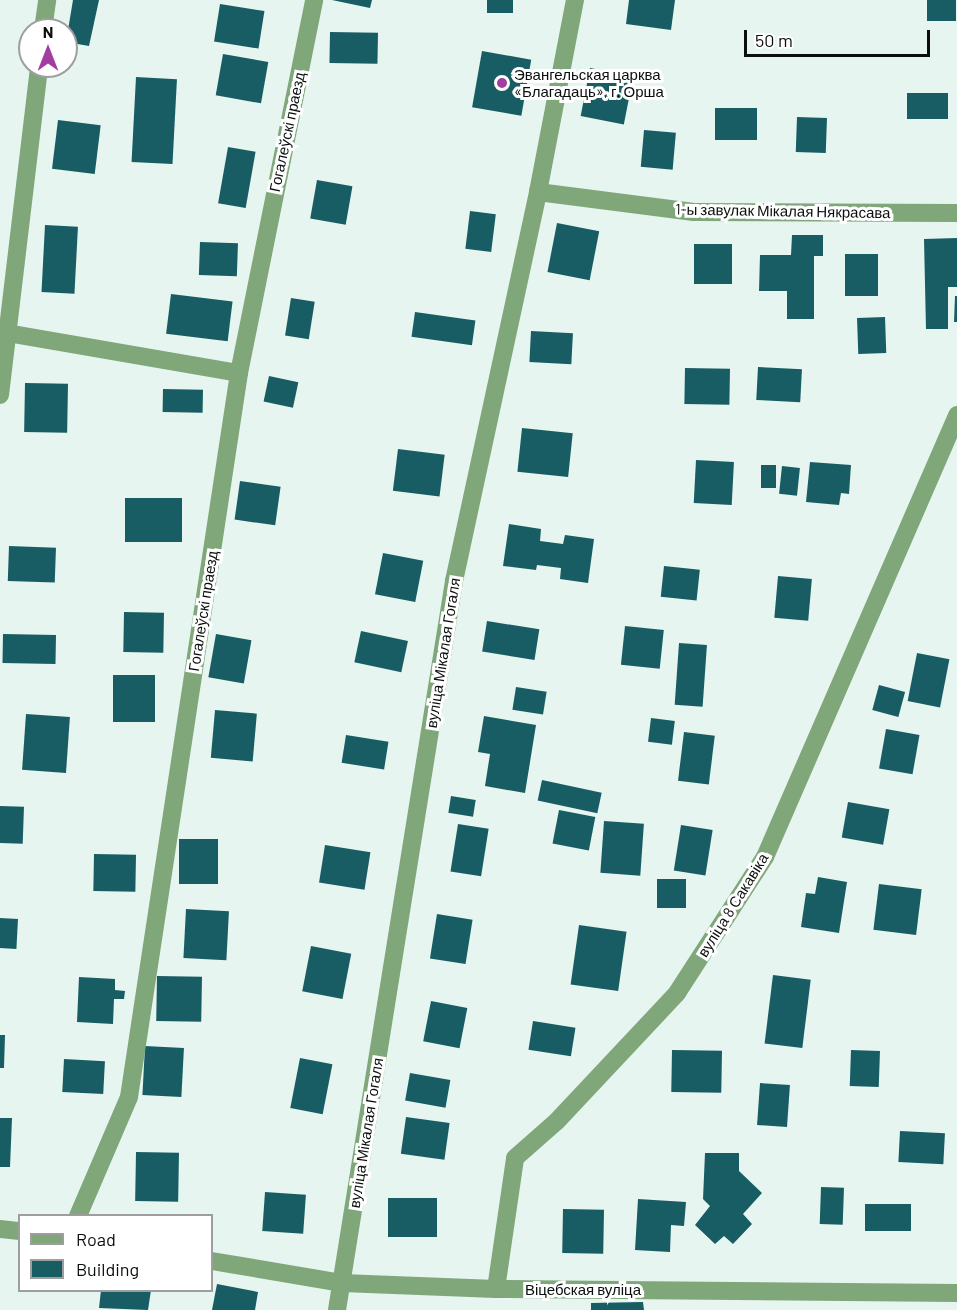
<!DOCTYPE html>
<meta charset="utf-8">
<style>
body{margin:0}
#map{position:relative;width:957px;height:1310px;overflow:hidden;background:#e6f5f0;font-family:Barlow,sans-serif}
div>[style]{position:absolute}
[style*='--x']{left:calc(var(--x)*1px);top:calc(var(--y)*1px);width:calc(var(--w)*1px);rotate:calc(var(--a)*1deg)}
.building>*{inset:0;background:#185d64;transform-origin:0 0}
.minor>*{height:18px;margin:-9px;padding:0 9px;transform-origin:9px;border-radius:9px;background:#7fa77a}
.dots>*{width:16px;height:16px;translate:-50% -50%;box-sizing:border-box;border:3px solid #fff;border-radius:50%}
span{translate:-50% -50%;white-space:nowrap;text-align:center;line-height:1.15;-webkit-text-stroke:6px #fff;paint-order:stroke}
.poi-label{font-size:15px;color:#0a0f0d}
.left{translate:0 -50%;text-align:left}
.street-label{font-size:15px;color:#0a0f0d}
.legend{position:absolute;left:18px;top:1214px;width:195px;height:78px;box-sizing:border-box;background:#fff;border:2px solid #9d9f9e;margin:0;padding:8px 10px;list-style:none;font-size:18px;color:#0a0f0d}
.legend li{display:flex;align-items:center;gap:12px;height:30px}
.legend b{width:30px;border:2px solid #9d9f9e}
.north{position:absolute;left:18px;top:18px;width:60px;height:60px;box-sizing:border-box;background:#fff;border:2px solid #9d9f9e;border-radius:50%;rotate:0deg;font-size:16px;font-weight:700;line-height:24px;text-align:center;color:#0a0f0d}
.north::after{content:'';display:block;margin:auto;width:21px;height:27px;background:#a33da1;clip-path:polygon(50% 0,100% 100%,50% 72%,0 100%)}
.scale{position:absolute;left:744px;top:30px;width:186px;height:27px;box-sizing:border-box;border:3px solid #0a0f0d;border-top:0;padding-left:8px;font-size:18px;line-height:21px;white-space:nowrap;color:#0a0f0d;-webkit-text-stroke:4px #fff;paint-order:stroke}
</style>
<div id="map">
<div class="building">
<div style="clip-path:polygon(73px 0,99px 0,89px 46px,66px 42px)"></div>
<div style="clip-path:polygon(332px 0,372px 0,370px 8px)"></div>
<div style="left:487px;top:0;width:26px;height:13px"></div>
<div style="clip-path:polygon(629px 0,675px 0,671px 30px,626px 24px)"></div>
<div style="left:927px;top:0;width:29px;height:21px"></div>
<div style="left:220px;top:4px;width:45px;height:38px;rotate:9deg"></div>
<div style="left:330px;top:32px;width:48px;height:31px;rotate:1deg"></div>
<div style="left:482px;top:51px;width:50px;height:57px;rotate:10deg"></div>
<div style="left:223px;top:54px;width:46px;height:42px;rotate:10deg"></div>
<div style="left:590px;top:68px;width:44px;height:49px;rotate:11deg"></div>
<div style="left:136px;top:77px;width:41px;height:85px;rotate:3deg"></div>
<div style="left:907px;top:93px;width:41px;height:26px"></div>
<div style="left:715px;top:108px;width:42px;height:32px"></div>
<div style="left:797px;top:117px;width:30px;height:35px;rotate:2deg"></div>
<div style="left:58px;top:120px;width:43px;height:49px;rotate:7deg"></div>
<div style="left:644px;top:130px;width:32px;height:37px;rotate:5deg"></div>
<div style="left:228px;top:147px;width:28px;height:57px;rotate:10deg"></div>
<div style="left:317px;top:180px;width:36px;height:39px;rotate:10deg"></div>
<div style="left:470px;top:211px;width:26px;height:38px;rotate:7deg"></div>
<div style="left:557px;top:223px;width:43px;height:50px;rotate:11deg"></div>
<div style="left:45px;top:225px;width:33px;height:67px;rotate:3deg"></div>
<div style="clip-path:polygon(792px 235px,823px 235px,823px 256px,814px 256px,814px 319px,787px 319px,787px 291px,759px 291px,760px 255px,791px 255px)"></div>
<div style="clip-path:polygon(957px 238px,957px 287px,948px 287px,948px 329px,926px 329px,924px 239px)"></div>
<div style="left:200px;top:242px;width:38px;height:33px;rotate:2deg"></div>
<div style="left:694px;top:244px;width:38px;height:40px"></div>
<div style="left:845px;top:254px;width:33px;height:42px"></div>
<div style="left:171px;top:294px;width:62px;height:40px;rotate:7deg"></div>
<div style="clip-path:polygon(955px 296px,957px 296px,957px 322px,954px 322px)"></div>
<div style="left:291px;top:298px;width:24px;height:38px;rotate:9deg"></div>
<div style="left:415px;top:312px;width:61px;height:25px;rotate:8deg"></div>
<div style="left:885px;top:317px;width:36px;height:28px;rotate:88deg"></div>
<div style="left:531px;top:331px;width:42px;height:31px;rotate:3deg"></div>
<div style="left:758px;top:367px;width:44px;height:33px;rotate:3deg"></div>
<div style="left:685px;top:368px;width:45px;height:36px;rotate:1deg"></div>
<div style="left:269px;top:376px;width:30px;height:26px;rotate:12deg"></div>
<div style="left:25px;top:383px;width:43px;height:49px;rotate:1deg"></div>
<div style="left:163px;top:389px;width:40px;height:23px;rotate:1deg"></div>
<div style="left:522px;top:428px;width:51px;height:44px;rotate:6deg"></div>
<div style="left:398px;top:449px;width:47px;height:42px;rotate:7deg"></div>
<div style="left:696px;top:460px;width:38px;height:43px;rotate:3deg"></div>
<div style="clip-path:polygon(810px 462px,851px 465px,849px 494px,841px 493px,839px 505px,806px 502px)"></div>
<div style="left:761px;top:465px;width:15px;height:23px"></div>
<div style="left:782px;top:466px;width:18px;height:28px;rotate:6deg"></div>
<div style="left:240px;top:481px;width:41px;height:39px;rotate:8deg"></div>
<div style="left:125px;top:498px;width:57px;height:44px"></div>
<div style="clip-path:polygon(509px 524px,541px 529px,540px 541px,563px 544px,565px 535px,594px 539px,588px 583px,560px 579px,561px 568px,537px 565px,536px 570px,503px 566px)"></div>
<div style="left:9px;top:546px;width:47px;height:35px;rotate:2deg"></div>
<div style="left:383px;top:553px;width:41px;height:42px;rotate:11deg"></div>
<div style="left:664px;top:566px;width:36px;height:31px;rotate:6deg"></div>
<div style="left:778px;top:576px;width:34px;height:42px;rotate:5deg"></div>
<div style="left:124px;top:612px;width:40px;height:40px;rotate:1deg"></div>
<div style="left:487px;top:621px;width:53px;height:31px;rotate:9deg"></div>
<div style="left:625px;top:626px;width:39px;height:39px;rotate:6deg"></div>
<div style="left:361px;top:631px;width:48px;height:32px;rotate:12deg"></div>
<div style="left:3px;top:634px;width:53px;height:29px;rotate:1deg"></div>
<div style="left:216px;top:634px;width:36px;height:44px;rotate:10deg"></div>
<div style="left:679px;top:643px;width:28px;height:62px;rotate:4deg"></div>
<div style="left:917px;top:653px;width:33px;height:49px;rotate:11deg"></div>
<div style="left:113px;top:675px;width:42px;height:47px"></div>
<div style="left:879px;top:685px;width:27px;height:26px;rotate:15deg"></div>
<div style="left:516px;top:687px;width:31px;height:23px;rotate:9deg"></div>
<div style="left:215px;top:710px;width:42px;height:48px;rotate:5deg"></div>
<div style="left:26px;top:714px;width:44px;height:56px;rotate:4deg"></div>
<div style="clip-path:polygon(484px 716px,536px 725px,525px 793px,485px 786px,490px 754px,478px 752px)"></div>
<div style="left:651px;top:718px;width:24px;height:24px;rotate:7deg"></div>
<div style="left:886px;top:729px;width:34px;height:40px;rotate:10deg"></div>
<div style="left:684px;top:732px;width:31px;height:49px;rotate:7deg"></div>
<div style="left:346px;top:735px;width:43px;height:28px;rotate:9deg"></div>
<div style="left:542px;top:780px;width:61px;height:21px;rotate:12deg"></div>
<div style="left:451px;top:796px;width:25px;height:17px;rotate:9deg"></div>
<div style="left:848px;top:802px;width:42px;height:36px;rotate:10deg"></div>
<div style="left:0;top:806px;width:24px;height:37px;rotate:2deg"></div>
<div style="left:559px;top:810px;width:37px;height:34px;rotate:11deg"></div>
<div style="left:604px;top:821px;width:40px;height:52px;rotate:4deg"></div>
<div style="left:458px;top:824px;width:31px;height:48px;rotate:9deg"></div>
<div style="left:681px;top:825px;width:32px;height:46px;rotate:9deg"></div>
<div style="left:179px;top:839px;width:39px;height:45px"></div>
<div style="left:325px;top:845px;width:46px;height:38px;rotate:9deg"></div>
<div style="left:94px;top:854px;width:42px;height:37px;rotate:1deg"></div>
<div style="clip-path:polygon(818px 877px,847px 882px,839px 933px,801px 927px,806px 893px,815px 894px)"></div>
<div style="left:657px;top:879px;width:29px;height:29px"></div>
<div style="left:879px;top:884px;width:43px;height:46px;rotate:7deg"></div>
<div style="left:186px;top:909px;width:43px;height:49px;rotate:3deg"></div>
<div style="left:437px;top:914px;width:36px;height:45px;rotate:9deg"></div>
<div style="left:0;top:918px;width:18px;height:30px;rotate:3deg"></div>
<div style="left:579px;top:925px;width:48px;height:60px;rotate:8deg"></div>
<div style="left:311px;top:946px;width:41px;height:46px;rotate:11deg"></div>
<div style="left:773px;top:975px;width:38px;height:69px;rotate:7deg"></div>
<div style="left:157px;top:976px;width:45px;height:45px;rotate:1deg"></div>
<div style="clip-path:polygon(79px 977px,115px 979px,115px 990px,125px 991px,124px 999px,114px 999px,113px 1024px,77px 1022px)"></div>
<div style="left:431px;top:1001px;width:37px;height:41px;rotate:11deg"></div>
<div style="left:533px;top:1021px;width:43px;height:29px;rotate:9deg"></div>
<div style="clip-path:polygon(0 1035px,5px 1035px,4px 1068px,0 1068px)"></div>
<div style="left:145px;top:1046px;width:39px;height:49px;rotate:3deg"></div>
<div style="left:672px;top:1050px;width:50px;height:42px;rotate:1deg"></div>
<div style="left:851px;top:1050px;width:29px;height:36px;rotate:2deg"></div>
<div style="left:300px;top:1058px;width:33px;height:51px;rotate:11deg"></div>
<div style="left:64px;top:1059px;width:41px;height:33px;rotate:3deg"></div>
<div style="left:410px;top:1073px;width:41px;height:28px;rotate:10deg"></div>
<div style="left:760px;top:1083px;width:30px;height:42px;rotate:4deg"></div>
<div style="left:406px;top:1117px;width:44px;height:37px;rotate:8deg"></div>
<div style="clip-path:polygon(0 1118px,12px 1118px,10px 1167px,0 1167px)"></div>
<div style="left:900px;top:1131px;width:45px;height:31px;rotate:3deg"></div>
<div style="left:136px;top:1152px;width:43px;height:49px;rotate:1deg"></div>
<div style="clip-path:polygon(705px 1153px,739px 1153px,739px 1171px,762px 1193px,743px 1214px,752px 1224px,733px 1244px,724px 1236px,715px 1244px,695px 1225px,710px 1206px,703px 1199px)"></div>
<div style="left:821px;top:1187px;width:23px;height:37px;rotate:2deg"></div>
<div style="left:265px;top:1192px;width:41px;height:39px;rotate:4deg"></div>
<div style="left:388px;top:1198px;width:49px;height:39px"></div>
<div style="clip-path:polygon(638px 1199px,686px 1202px,684px 1226px,671px 1225px,670px 1252px,635px 1250px)"></div>
<div style="left:865px;top:1204px;width:46px;height:27px"></div>
<div style="left:563px;top:1209px;width:41px;height:44px;rotate:1deg"></div>
<div style="clip-path:polygon(217px 1284px,258px 1292px,255px 1310px,212px 1310px)"></div>
<div style="clip-path:polygon(101px 1290px,151px 1290px,148px 1310px,99px 1308px)"></div>
<div style="clip-path:polygon(643px 1302px,644px 1310px,591px 1310px,591px 1303px)"></div>
</div>
<div class="minor">
<div style="--x:43;--y:30;--w:30;--a:-82"></div>
<div style="--x:538;--y:192;--w:157;--a:7.3"></div>
<div style="--x:694;--y:212;--w:263;--a:0.2"></div>
<div style="--x:7;--y:333;--w:235;--a:9.8"></div>
<div style="--x:0;--y:395;--w:331;--a:-83.2"></div>
<div style="--x:78;--y:1216;--w:129;--a:-66.8"></div>
<div style="--x:129;--y:1097;--w:732;--a:-81.36"></div>
<div style="--x:239;--y:373;--w:380;--a:-78.6"></div>
<div style="--x:0;--y:1229;--w:20;--a:6"></div>
<div style="--x:212;--y:1261;--w:132;--a:9.6"></div>
<div style="--x:342;--y:1283;--w:154;--a:2.2"></div>
<div style="--x:496;--y:1289;--w:461;--a:0.5"></div>
<div style="--x:496;--y:1289;--w:132;--a:-81.7"></div>
<div style="--x:515;--y:1158;--w:56;--a:-41.4"></div>
<div style="--x:557;--y:1121;--w:175;--a:-46.8"></div>
<div style="--x:677;--y:993;--w:162;--a:-57.1"></div>
<div style="--x:765;--y:857;--w:482;--a:-66.5"></div>
<div style="--x:337;--y:1310;--w:738;--a:-80.88"></div>
<div style="--x:454;--y:581;--w:398;--a:-77.8"></div>
<div style="--x:538;--y:192;--w:196;--a:-79.1"></div>
</div>
<div class="dots">
<div style="left:502px;top:83px;background:#a33da1"></div>
</div>
<div class="poi-label">
<span class="left" style="left:514px;top:83px">Эвангельская царква<br>«Благадаць», г. Орша</span>
</div>
<div class="street-label">
<span style="left:287px;top:132px;rotate:-78deg">Гогалеўскі праезд</span>
<span style="left:783px;top:211px;rotate:1deg">1-ы завулак Мікалая Някрасава</span>
<span style="left:203px;top:611px;rotate:-81deg">Гогалеўскі праезд</span>
<span style="left:443px;top:653px;rotate:-81deg">вуліца Мікалая Гогаля</span>
<span style="left:733px;top:905px;rotate:-58deg">вуліца 8 Сакавіка</span>
<span style="left:366px;top:1133px;rotate:-81deg">вуліца Мікалая Гогаля</span>
<span style="left:583px;top:1290px">Віцебская вуліца</span>
</div>
<ul class="legend">
<li><b style="height:8px;background:#7fa77a"></b>Road</li>
<li><b style="height:16px;background:#185d64"></b>Building</li>
</ul>
<div class="north">N</div>
<div class="scale">50 m</div>
</div>
